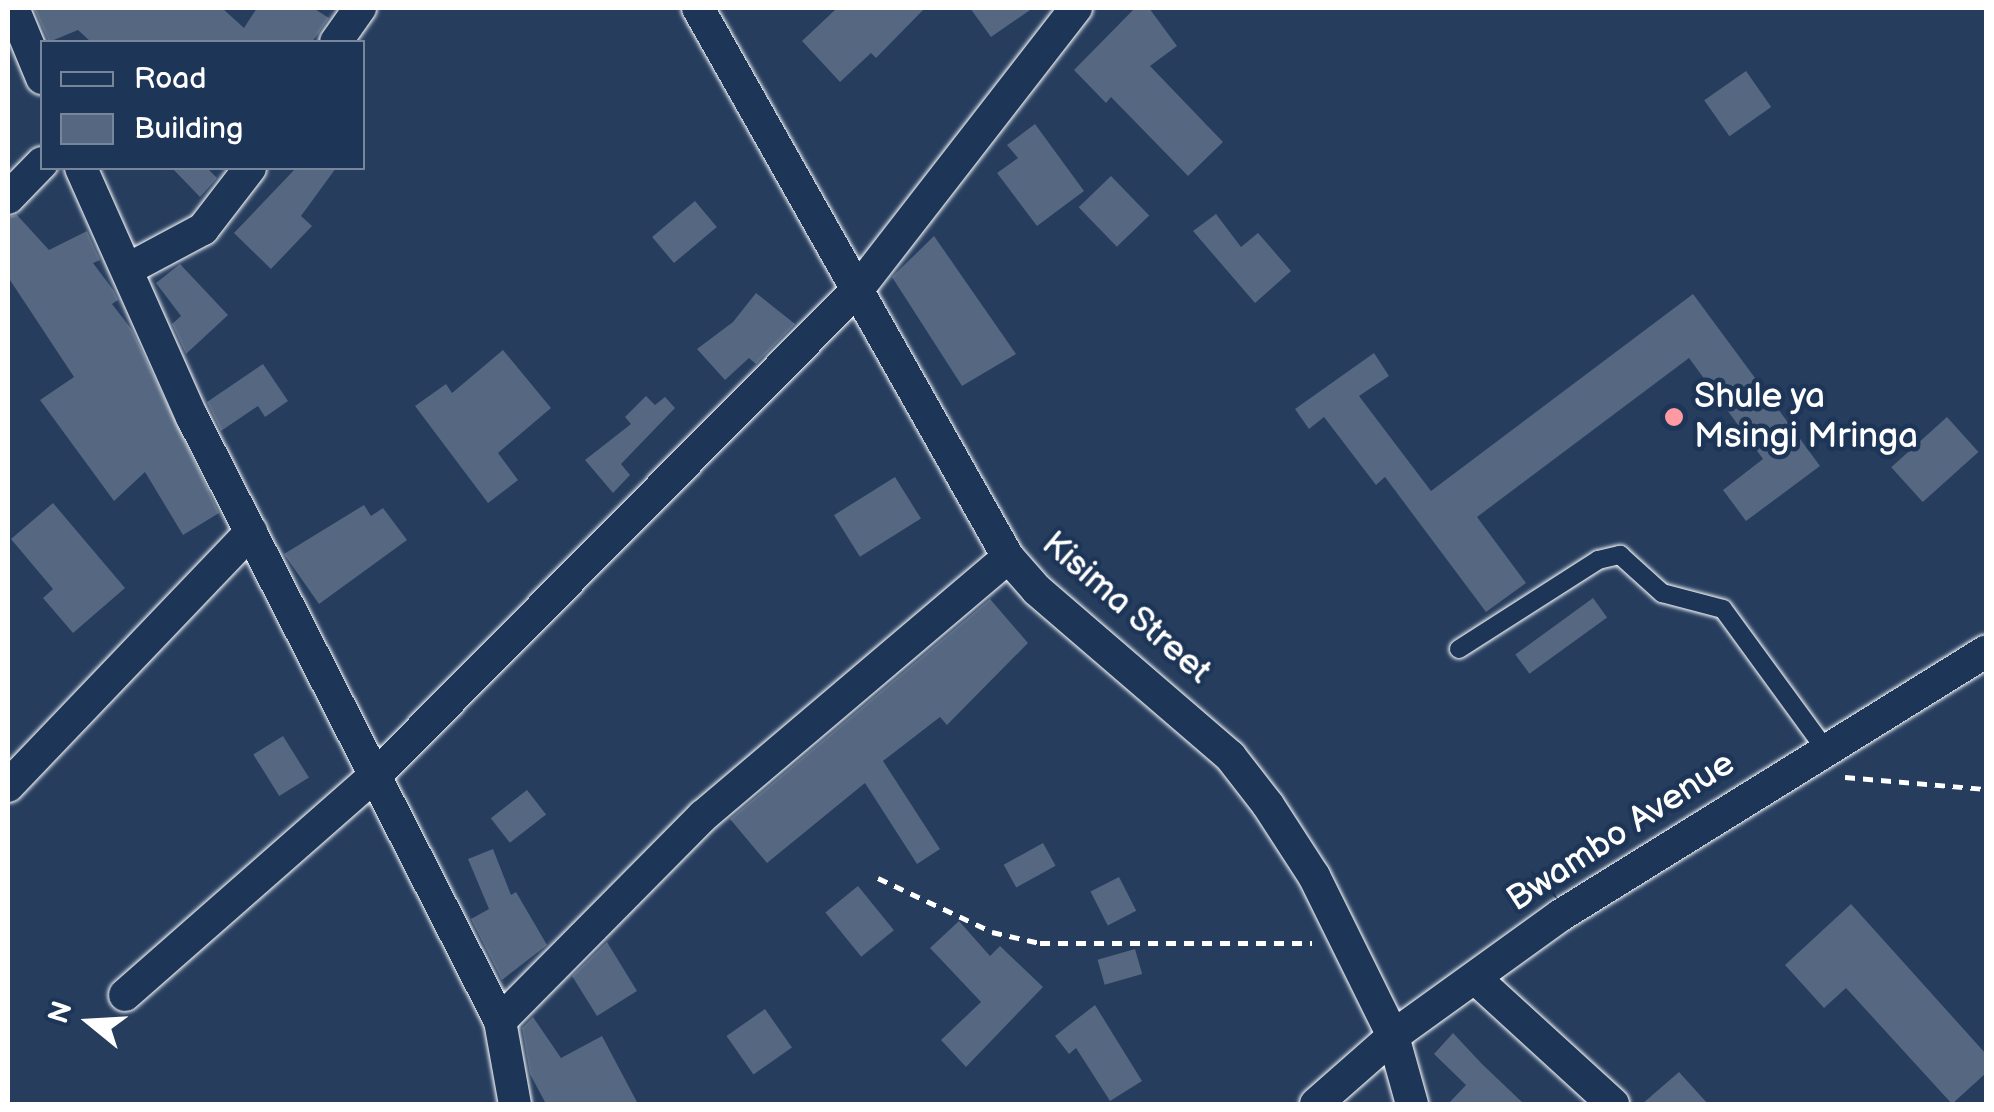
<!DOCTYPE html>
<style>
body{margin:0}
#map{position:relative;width:1994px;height:1112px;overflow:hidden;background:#263d5e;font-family:"Balsamiq Sans",sans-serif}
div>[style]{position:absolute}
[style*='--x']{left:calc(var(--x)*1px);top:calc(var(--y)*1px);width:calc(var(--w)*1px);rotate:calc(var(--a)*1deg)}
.building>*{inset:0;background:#556781;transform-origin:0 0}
.path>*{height:5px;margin-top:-2.5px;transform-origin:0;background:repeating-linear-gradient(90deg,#fff 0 10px,transparent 0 18px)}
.roads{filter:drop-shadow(0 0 2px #fff) drop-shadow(0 0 2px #fff)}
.service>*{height:18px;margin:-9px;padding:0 9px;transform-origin:9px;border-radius:9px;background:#1d3557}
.minor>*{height:32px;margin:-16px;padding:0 16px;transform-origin:16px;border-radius:16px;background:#1d3557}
.dots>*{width:28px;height:28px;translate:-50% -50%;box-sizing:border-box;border:5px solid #1d3557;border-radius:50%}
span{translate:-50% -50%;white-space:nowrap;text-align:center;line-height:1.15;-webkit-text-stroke:9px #1d3557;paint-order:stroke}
.poi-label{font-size:35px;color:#fff}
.left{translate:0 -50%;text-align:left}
.street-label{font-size:35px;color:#fff}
.frame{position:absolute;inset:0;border:10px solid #fff;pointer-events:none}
.legend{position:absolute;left:40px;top:40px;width:325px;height:130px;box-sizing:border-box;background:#1d3557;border:2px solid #77869a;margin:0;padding:12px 18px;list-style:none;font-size:30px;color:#fff}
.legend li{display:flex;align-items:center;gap:20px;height:50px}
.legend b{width:50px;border:2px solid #77869a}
.north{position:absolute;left:40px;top:972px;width:100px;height:100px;-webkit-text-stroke:8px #1d3557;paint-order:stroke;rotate:288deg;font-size:28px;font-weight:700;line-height:40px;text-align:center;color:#fff}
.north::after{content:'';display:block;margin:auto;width:35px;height:45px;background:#fff;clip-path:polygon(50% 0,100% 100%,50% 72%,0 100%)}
</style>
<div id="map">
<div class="building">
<div style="clip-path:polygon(34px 8px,222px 8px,244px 28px,257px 8px,313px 8px,329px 18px,312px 42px,91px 42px,78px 30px,49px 42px)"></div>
<div style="clip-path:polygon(837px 8px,925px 8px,876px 58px,871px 53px,840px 82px,802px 41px)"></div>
<div style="clip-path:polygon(970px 8px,1033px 8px,991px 37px)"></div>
<div style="clip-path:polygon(1135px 8px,1149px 8px,1177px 46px,1150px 66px,1223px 142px,1188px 176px,1111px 97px,1106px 103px,1074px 70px)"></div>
<div style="left:1746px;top:71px;width:44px;height:51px;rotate:55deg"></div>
<div style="clip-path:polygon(1035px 124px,1084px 191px,1037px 226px,997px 173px,1018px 158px,1007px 145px)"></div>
<div style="clip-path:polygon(172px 168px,207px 168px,217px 178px,200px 197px)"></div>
<div style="clip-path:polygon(296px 168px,336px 168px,301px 216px,312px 226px,271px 269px,234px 233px)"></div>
<div style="left:1111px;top:176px;width:55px;height:45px;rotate:46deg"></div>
<div style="left:695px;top:201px;width:34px;height:56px;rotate:50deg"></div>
<div style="clip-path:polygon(1216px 214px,1241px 247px,1258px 233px,1291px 271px,1255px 303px,1193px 231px)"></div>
<div style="clip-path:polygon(17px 215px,49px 250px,87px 231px,100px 260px,93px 263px,114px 291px,118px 300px,112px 304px,132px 330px,219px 513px,183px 535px,145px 472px,114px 501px,40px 400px,74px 377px,8px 277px,8px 217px)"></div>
<div style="clip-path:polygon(934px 236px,1016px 354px,962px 386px,892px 277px)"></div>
<div style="clip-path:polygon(180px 264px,228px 315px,186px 354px,172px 324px,181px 316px,156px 283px)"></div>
<div style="clip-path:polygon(756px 293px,795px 324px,756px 364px,749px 358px,725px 380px,697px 349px,733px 322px)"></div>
<div style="clip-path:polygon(1693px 294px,1820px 466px,1746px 521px,1723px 490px,1763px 459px,1689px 358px,1477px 517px,1526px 583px,1486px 612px,1385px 477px,1376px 485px,1324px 417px,1309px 429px,1295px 409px,1374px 353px,1389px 376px,1359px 396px,1431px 491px)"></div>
<div style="clip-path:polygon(503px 350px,551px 408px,498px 453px,518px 480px,488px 503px,415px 406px,446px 384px,452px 393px)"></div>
<div style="clip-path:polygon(263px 364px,288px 401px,265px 417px,258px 406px,221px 431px,207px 402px)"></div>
<div style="clip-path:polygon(646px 396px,655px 405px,665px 397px,675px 408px,621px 464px,630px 475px,613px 493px,585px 460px,631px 424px,625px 417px)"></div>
<div style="left:1947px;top:417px;width:47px;height:75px;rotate:48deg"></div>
<div style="left:895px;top:477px;width:49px;height:72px;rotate:58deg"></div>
<div style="clip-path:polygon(53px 503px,125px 588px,73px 633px,43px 598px,53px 589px,11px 539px)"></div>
<div style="clip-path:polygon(364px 505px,371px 516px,383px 508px,407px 540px,319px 604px,284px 554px)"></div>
<div style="left:1593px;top:598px;width:24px;height:96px;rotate:54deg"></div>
<div style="clip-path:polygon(990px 599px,1028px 643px,947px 725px,940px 717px,883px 761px,940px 849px,917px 864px,865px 783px,767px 863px,730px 819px)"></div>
<div style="left:283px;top:736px;width:49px;height:35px;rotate:58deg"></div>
<div style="left:527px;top:790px;width:31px;height:46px;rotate:52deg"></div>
<div style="left:1043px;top:843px;width:26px;height:45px;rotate:61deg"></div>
<div style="clip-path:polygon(493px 849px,511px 895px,516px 892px,547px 945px,502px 980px,471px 919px,489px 909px,468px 859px)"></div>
<div style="left:1119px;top:877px;width:38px;height:32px;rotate:63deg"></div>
<div style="left:858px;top:886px;width:57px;height:42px;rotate:51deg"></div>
<div style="clip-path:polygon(1851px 904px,1986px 1054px,1986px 1073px,1952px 1104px,1846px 988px,1824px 1008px,1785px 965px)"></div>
<div style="clip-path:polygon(959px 921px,990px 956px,1000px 946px,1043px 987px,966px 1067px,941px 1040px,981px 1002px,930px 948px)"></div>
<div style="clip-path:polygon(607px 942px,637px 991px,597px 1016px,572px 976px)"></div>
<div style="left:1135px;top:949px;width:26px;height:39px;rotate:74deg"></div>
<div style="clip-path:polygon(1095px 1005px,1142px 1081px,1110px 1101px,1076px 1048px,1069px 1054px,1055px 1036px)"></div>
<div style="left:765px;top:1009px;width:47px;height:47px;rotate:55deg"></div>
<div style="clip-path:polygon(533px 1017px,561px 1058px,602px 1036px,638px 1104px,546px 1104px,530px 1074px,522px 1028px)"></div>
<div style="clip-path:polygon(1453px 1033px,1482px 1064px,1524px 1104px,1448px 1104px,1466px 1085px,1434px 1054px)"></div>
<div style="clip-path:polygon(1679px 1072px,1708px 1104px,1642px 1104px)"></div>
</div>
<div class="path">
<div style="--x:1845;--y:777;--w:142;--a:4.9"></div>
<div style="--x:878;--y:878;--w:126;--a:25.3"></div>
<div style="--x:992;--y:932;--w:49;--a:12.9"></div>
<div style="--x:1040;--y:943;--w:272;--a:0"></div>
</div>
<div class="roads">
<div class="service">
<div style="--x:1459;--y:649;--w:165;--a:-32.6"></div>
<div style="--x:1598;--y:560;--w:23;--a:-13"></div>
<div style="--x:1620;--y:555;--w:57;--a:42.1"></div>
<div style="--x:1662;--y:593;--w:63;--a:14.7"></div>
<div style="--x:1723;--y:609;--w:175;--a:53.9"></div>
</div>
<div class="minor">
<div style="--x:13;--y:8;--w:76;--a:67.5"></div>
<div style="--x:698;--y:8;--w:630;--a:60.55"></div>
<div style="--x:1008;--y:557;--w:44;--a:48.7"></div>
<div style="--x:1037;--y:590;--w:255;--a:40.7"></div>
<div style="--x:1230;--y:756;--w:62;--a:52.2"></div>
<div style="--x:1268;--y:805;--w:85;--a:57.1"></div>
<div style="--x:1314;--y:876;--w:178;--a:63.7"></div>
<div style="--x:1393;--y:1036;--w:71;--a:74.4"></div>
<div style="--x:336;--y:42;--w:42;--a:-54.8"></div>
<div style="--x:81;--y:168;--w:273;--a:66"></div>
<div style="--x:192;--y:417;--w:678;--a:62.98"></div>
<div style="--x:500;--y:1021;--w:84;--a:79.8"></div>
<div style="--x:8;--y:198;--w:49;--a:-45.8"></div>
<div style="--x:130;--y:268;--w:83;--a:-28.1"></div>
<div style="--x:203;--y:229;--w:77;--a:-52.4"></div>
<div style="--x:8;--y:786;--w:352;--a:-46.3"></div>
<div style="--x:1475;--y:978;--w:187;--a:42.4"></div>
<div style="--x:125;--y:995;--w:337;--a:-41.3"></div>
<div style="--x:378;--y:773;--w:682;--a:-45.24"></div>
<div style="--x:858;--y:289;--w:356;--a:-52.2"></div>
<div style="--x:500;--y:1021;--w:289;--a:-45.3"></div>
<div style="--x:703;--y:816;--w:400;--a:-40.3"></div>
<div style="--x:1316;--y:1104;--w:103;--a:-41.4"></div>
<div style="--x:1393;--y:1036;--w:207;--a:-35.8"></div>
<div style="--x:1561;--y:915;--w:500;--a:-31.8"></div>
</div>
</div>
<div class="dots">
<div style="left:1674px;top:417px;background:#ff9aa2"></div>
</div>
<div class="poi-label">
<span class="left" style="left:1694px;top:417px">Shule ya<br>Msingi Mringa</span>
</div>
<div class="street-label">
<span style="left:1126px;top:608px;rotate:41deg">Kisima Street</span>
<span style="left:1621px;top:832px;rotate:-33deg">Bwambo Avenue</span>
</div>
<div class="frame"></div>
<ul class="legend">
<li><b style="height:12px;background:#1d3557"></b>Road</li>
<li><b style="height:28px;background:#556781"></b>Building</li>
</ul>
<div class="north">N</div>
</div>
